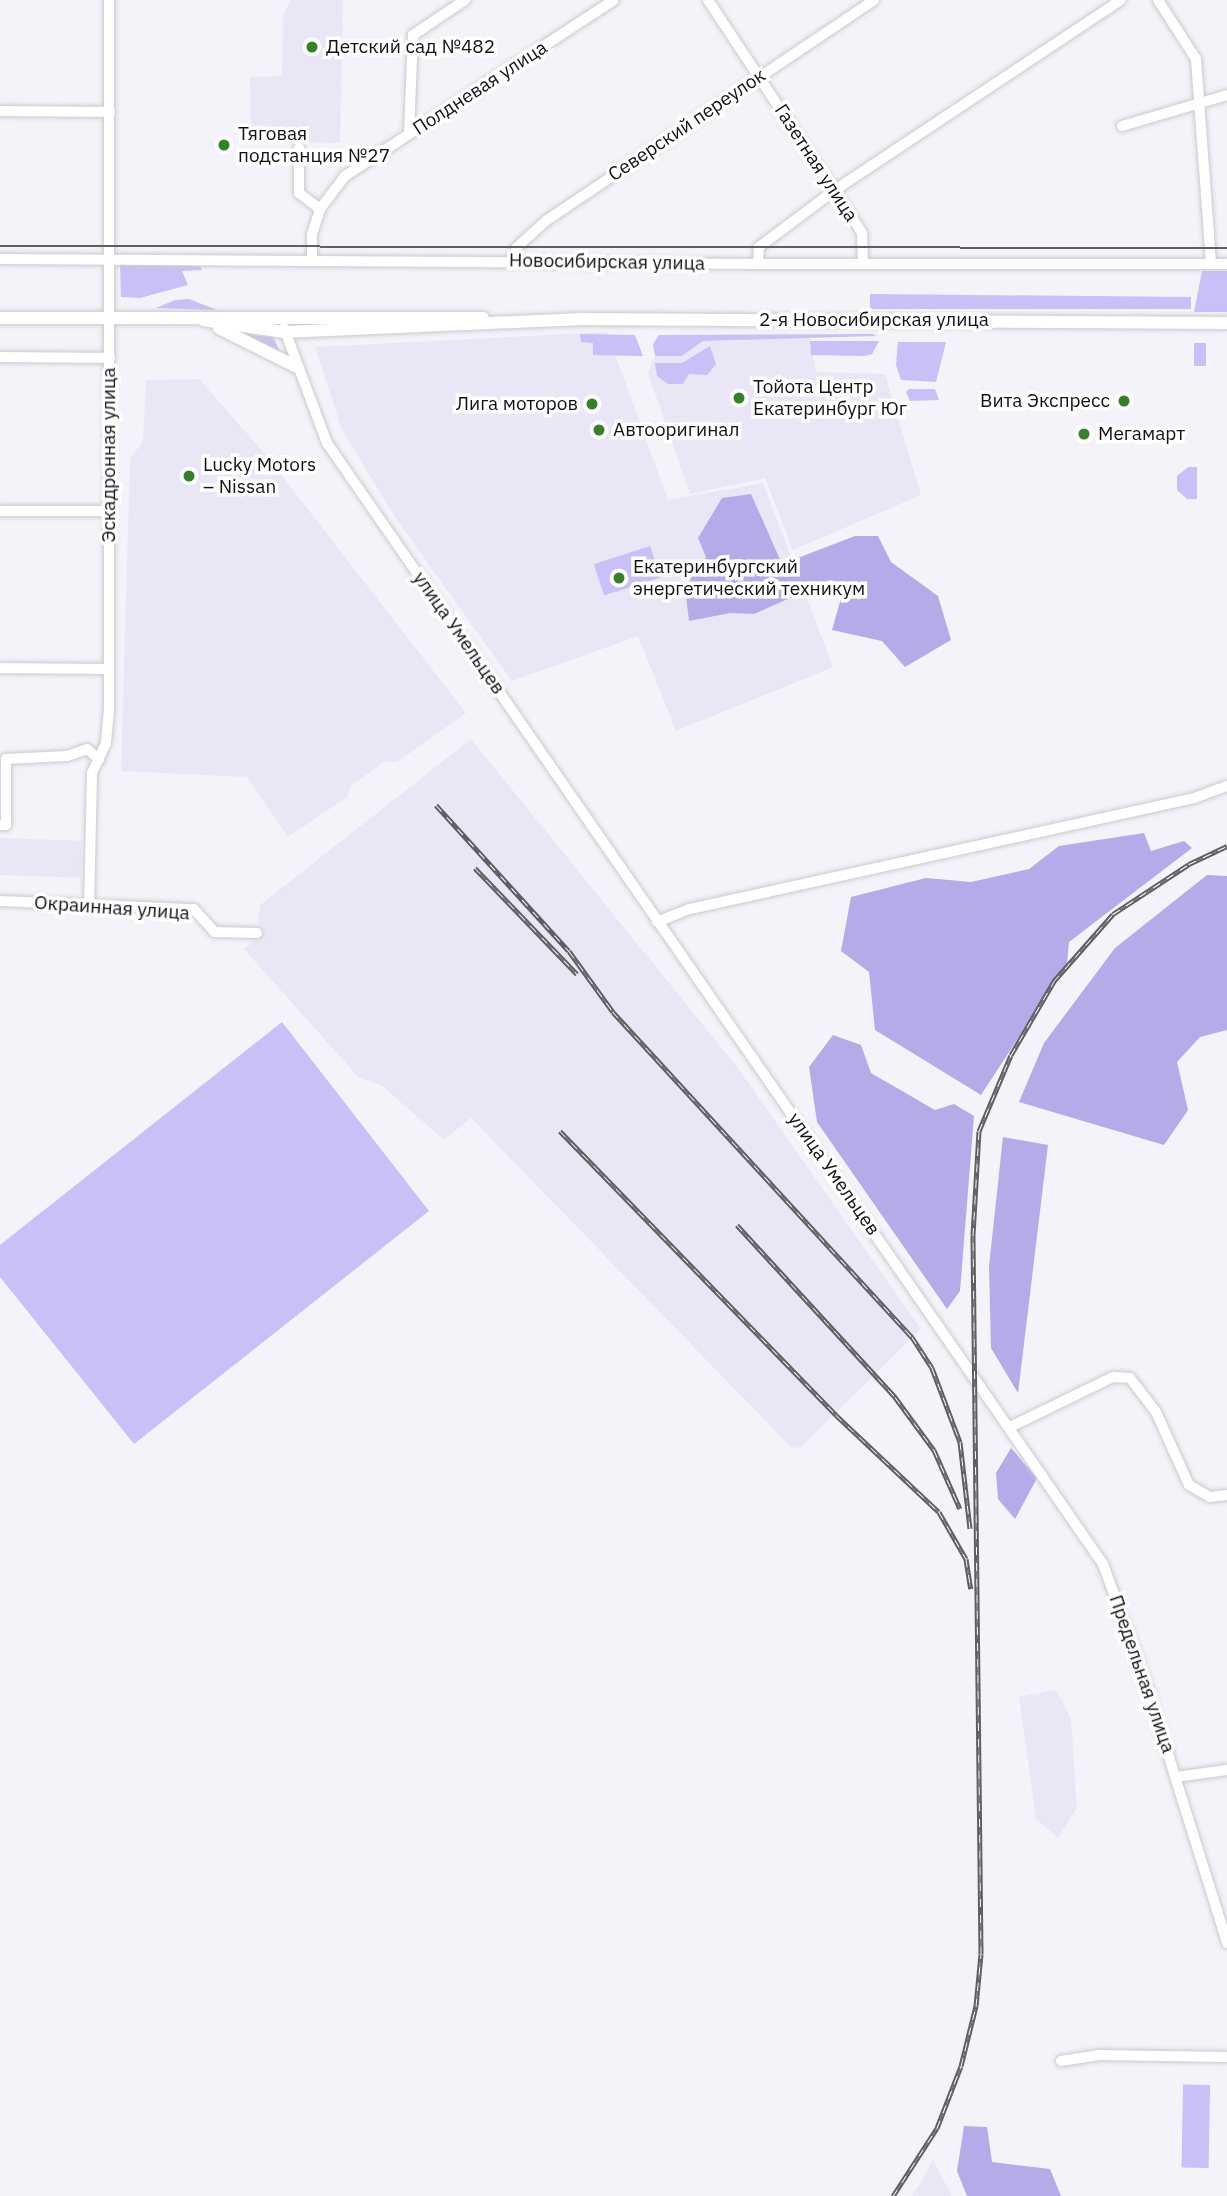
<!DOCTYPE html>
<meta charset="utf-8">
<style>
body{margin:0}
#map{position:relative;width:1227px;height:2196px;overflow:hidden;background:#f4f3f9;font-family:"IBM Plex Sans",sans-serif}
div>[style]{position:absolute}
[style*='--x']{left:calc(var(--x)*1px);top:calc(var(--y)*1px);width:calc(var(--w)*1px);rotate:calc(var(--a)*1deg)}
.built>*{inset:0;background:#e9e7f5;transform-origin:0 0}
.green>*{inset:0;background:#c8c0f6;transform-origin:0 0}
.forest>*{inset:0;background:#b4abe8}
.roads{filter:drop-shadow(0 0 2px #cbcad0) drop-shadow(0 0 2px #cbcad0)}
.minor>*{height:10px;margin:-5px;padding:0 5px;transform-origin:5px;border-radius:5px;background:#fff}
.major>*{height:12px;margin:-6px;padding:0 6px;transform-origin:6px;border-radius:6px;background:#fff}
.tram>*{height:2px;margin:-1px;padding:0 1px;transform-origin:1px;border-radius:1px;background:#5f5e62}
.rail>*{height:5px;margin-top:-2.5px;transform-origin:0;background:repeating-linear-gradient(90deg,#fff 0 8px,#5f5e62 0 16px);box-sizing:border-box;border-block:2px solid #5f5e62}
.dots>*{width:19px;height:19px;translate:-50% -50%;box-sizing:border-box;border:4px solid #fff;border-radius:50%}
span{translate:-50% -50%;white-space:nowrap;text-align:center;line-height:1.15;-webkit-text-stroke:7px #fff;paint-order:stroke}
.poi-label{font-size:19px;color:#121114}
.left{translate:0 -50%;text-align:left}
.right{translate:-100% -50%;text-align:right}
.street-label{font-size:19px;color:#121114}
</style>
<div id="map">
<div class="built">
<div style="clip-path:polygon(290px 0,343px 0,340px 143px,251px 142px,250px 77px,282px 76px,283px 17px)"></div>
<div style="clip-path:polygon(607px 332px,668px 500px,763px 483px,833px 667px,676px 731px,638px 636px,512px 681px,397px 520px,342px 430px,315px 347px)"></div>
<div style="clip-path:polygon(753px 336px,810px 336px,816px 372px,885px 374px,921px 495px,793px 550px,765px 478px,690px 494px,648px 373px,655px 356px,682px 356px,703px 341px,739px 341px)"></div>
<div style="clip-path:polygon(199px 379px,265px 454px,466px 713px,397px 762px,384px 762px,351px 786px,347px 797px,288px 837px,247px 777px,121px 771px,130px 458px,143px 442px,146px 380px)"></div>
<div style="clip-path:polygon(471px 739px,738px 1068px,921px 1329px,800px 1448px,791px 1447px,471px 1118px,444px 1140px,381px 1085px,359px 1078px,244px 949px,256px 940px,260px 905px)"></div>
<div style="left:0;top:838px;width:82px;height:37px;rotate:2deg"></div>
<div style="clip-path:polygon(1056px 1690px,1071px 1718px,1077px 1808px,1058px 1838px,1036px 1819px,1019px 1697px)"></div>
<div style="clip-path:polygon(933px 2160px,952px 2196px,911px 2196px,920px 2184px)"></div>
</div>
<div class="green">
<div style="clip-path:polygon(120px 265px,200px 266px,202px 270px,182px 271px,188px 285px,140px 298px,121px 297px)"></div>
<div style="clip-path:polygon(1202px 271px,1227px 271px,1227px 312px,1194px 312px)"></div>
<div style="clip-path:polygon(870px 294px,1191px 297px,1191px 309px,870px 309px)"></div>
<div style="clip-path:polygon(189px 299px,217px 310px,156px 308px,175px 300px)"></div>
<div style="clip-path:polygon(237px 334px,273px 337px,282px 356px)"></div>
<div style="clip-path:polygon(580px 334px,635px 335px,643px 356px,593px 355px,593px 343px,581px 342px)"></div>
<div style="clip-path:polygon(873px 334px,876px 336px,703px 341px,682px 356px,655px 356px,653px 344px,659px 335px)"></div>
<div style="clip-path:polygon(810px 341px,879px 341px,872px 354px,864px 356px,811px 355px)"></div>
<div style="clip-path:polygon(898px 342px,946px 342px,936px 382px,901px 380px,896px 365px)"></div>
<div style="left:1194px;top:343px;width:12px;height:23px"></div>
<div style="clip-path:polygon(710px 346px,716px 364px,707px 375px,689px 374px,683px 384px,668px 384px,657px 376px,655px 363px,682px 363px)"></div>
<div style="clip-path:polygon(909px 389px,935px 389px,939px 400px,910px 401px,906px 392px)"></div>
<div style="clip-path:polygon(1197px 467px,1197px 499px,1187px 499px,1177px 490px,1177px 476px,1188px 467px)"></div>
<div style="left:650px;top:546px;width:33px;height:59px;rotate:72deg"></div>
<div style="clip-path:polygon(282px 1022px,429px 1211px,134px 1444px,0 1277px,0 1245px)"></div>
<div style="left:1210px;top:2085px;width:83px;height:27px;rotate:91deg"></div>
</div>
<div class="forest">
<div style="clip-path:polygon(751px 494px,782px 564px,855px 536px,878px 536px,891px 562px,938px 596px,951px 640px,905px 667px,882px 641px,832px 630px,845px 584px,830px 580px,754px 614px,730px 613px,689px 621px,685px 587px,706px 557px,698px 538px,722px 498px)"></div>
<div style="clip-path:polygon(1144px 833px,1151px 851px,1184px 841px,1192px 848px,1069px 942px,1067px 963px,981px 1095px,875px 1030px,869px 972px,841px 951px,851px 897px,926px 878px,971px 882px,1029px 869px,1059px 846px)"></div>
<div style="clip-path:polygon(1207px 875px,1227px 876px,1227px 1030px,1200px 1037px,1177px 1062px,1188px 1110px,1164px 1145px,1019px 1102px,1044px 1043px,1115px 948px)"></div>
<div style="clip-path:polygon(833px 1035px,861px 1045px,871px 1073px,935px 1110px,954px 1104px,974px 1116px,960px 1291px,947px 1309px,817px 1122px,809px 1067px)"></div>
<div style="clip-path:polygon(1003px 1137px,1048px 1145px,1018px 1393px,991px 1348px,989px 1266px)"></div>
<div style="clip-path:polygon(1011px 1448px,1037px 1478px,1015px 1519px,998px 1499px,996px 1473px)"></div>
<div style="clip-path:polygon(964px 2126px,987px 2127px,992px 2162px,1050px 2169px,1061px 2196px,967px 2196px,957px 2171px)"></div>
</div>
<div class="roads">
<div class="minor">
<div style="--x:708;--y:0;--w:279;--a:56.5"></div>
<div style="--x:862;--y:233;--w:29;--a:88"></div>
<div style="--x:1158;--y:0;--w:70;--a:57.2"></div>
<div style="--x:1196;--y:59;--w:205;--a:85.8"></div>
<div style="--x:0;--y:111;--w:110;--a:0.5"></div>
<div style="--x:1122;--y:126;--w:109;--a:-16.4"></div>
<div style="--x:409;--y:133;--w:98;--a:-87.7"></div>
<div style="--x:413;--y:35;--w:63;--a:-33.9"></div>
<div style="--x:299;--y:148;--w:45;--a:90"></div>
<div style="--x:299;--y:193;--w:26;--a:37"></div>
<div style="--x:0;--y:259;--w:758;--a:0.38"></div>
<div style="--x:758;--y:264;--w:17;--a:-87"></div>
<div style="--x:759;--y:247;--w:95;--a:-36.9"></div>
<div style="--x:835;--y:190;--w:343;--a:-33.6"></div>
<div style="--x:312;--y:260;--w:26;--a:-90"></div>
<div style="--x:312;--y:234;--w:26;--a:-72"></div>
<div style="--x:320;--y:209;--w:41;--a:-52.9"></div>
<div style="--x:345;--y:176;--w:321;--a:-33.2"></div>
<div style="--x:512;--y:261;--w:15;--a:-70"></div>
<div style="--x:517;--y:247;--w:40;--a:-42"></div>
<div style="--x:547;--y:220;--w:394;--a:-33.9"></div>
<div style="--x:758;--y:264;--w:469;--a:0"></div>
<div style="--x:284;--y:328;--w:123;--a:69.5"></div>
<div style="--x:327;--y:443;--w:1363;--a:55.31"></div>
<div style="--x:1103;--y:1564;--w:114;--a:70"></div>
<div style="--x:1142;--y:1671;--w:285;--a:72.6"></div>
<div style="--x:0;--y:357;--w:110;--a:0.5"></div>
<div style="--x:0;--y:511;--w:109;--a:0"></div>
<div style="--x:0;--y:668;--w:109;--a:0.5"></div>
<div style="--x:0;--y:825;--w:6;--a:0"></div>
<div style="--x:6;--y:825;--w:66;--a:-90"></div>
<div style="--x:6;--y:759;--w:61;--a:-2.8"></div>
<div style="--x:67;--y:756;--w:21;--a:-19"></div>
<div style="--x:87;--y:749;--w:16;--a:40"></div>
<div style="--x:0;--y:901;--w:194;--a:2.4"></div>
<div style="--x:194;--y:909;--w:31;--a:48"></div>
<div style="--x:215;--y:932;--w:42;--a:1.4"></div>
<div style="--x:89;--y:907;--w:134;--a:-88.7"></div>
<div style="--x:92;--y:773;--w:33;--a:-65"></div>
<div style="--x:106;--y:743;--w:32;--a:-85"></div>
<div style="--x:109;--y:711;--w:711;--a:-90"></div>
<div style="--x:657;--y:922;--w:35;--a:-22"></div>
<div style="--x:690;--y:909;--w:516;--a:-12.42"></div>
<div style="--x:1194;--y:798;--w:35;--a:-20"></div>
<div style="--x:1010;--y:1427;--w:114;--a:-25.9"></div>
<div style="--x:1113;--y:1377;--w:17;--a:3"></div>
<div style="--x:1130;--y:1378;--w:43;--a:52.6"></div>
<div style="--x:1156;--y:1412;--w:80;--a:65.7"></div>
<div style="--x:1189;--y:1485;--w:24;--a:30"></div>
<div style="--x:1210;--y:1497;--w:17;--a:-7"></div>
<div style="--x:1176;--y:1777;--w:51;--a:-7.8"></div>
<div style="--x:1061;--y:2061;--w:37;--a:-9"></div>
<div style="--x:1098;--y:2055;--w:129;--a:0.9"></div>
</div>
<div class="major">
<div style="--x:0;--y:318;--w:483;--a:0"></div>
<div style="--x:203;--y:320;--w:82;--a:8.4"></div>
<div style="--x:284;--y:332;--w:294;--a:-2.5"></div>
<div style="--x:578;--y:319;--w:649;--a:0.35"></div>
<div style="--x:219;--y:328;--w:87;--a:26.6"></div>
</div>
</div>
<div class="tram">
<div style="--x:0;--y:246;--w:1227;--a:0.09"></div>
</div>
<div class="rail">
<div style="--x:436;--y:805;--w:197;--a:47.7"></div>
<div style="--x:569;--y:951;--w:75;--a:54.2"></div>
<div style="--x:613;--y:1012;--w:442;--a:47.4"></div>
<div style="--x:912;--y:1337;--w:37;--a:57"></div>
<div style="--x:932;--y:1368;--w:79;--a:69.3"></div>
<div style="--x:960;--y:1442;--w:87;--a:83.4"></div>
<div style="--x:475;--y:868;--w:147;--a:46.1"></div>
<div style="--x:560;--y:1131;--w:396;--a:45.8"></div>
<div style="--x:836;--y:1415;--w:141;--a:43.3"></div>
<div style="--x:939;--y:1512;--w:54;--a:60.1"></div>
<div style="--x:966;--y:1559;--w:30;--a:81"></div>
<div style="--x:737;--y:1225;--w:234;--a:47.4"></div>
<div style="--x:895;--y:1397;--w:66;--a:53.7"></div>
<div style="--x:934;--y:1450;--w:64;--a:66.2"></div>
<div style="--x:893;--y:2196;--w:81;--a:-57.1"></div>
<div style="--x:937;--y:2128;--w:66;--a:-68.8"></div>
<div style="--x:961;--y:2066;--w:62;--a:-76"></div>
<div style="--x:976;--y:2006;--w:52;--a:-84.5"></div>
<div style="--x:981;--y:1954;--w:719;--a:-90.64"></div>
<div style="--x:973;--y:1235;--w:104;--a:-86.7"></div>
<div style="--x:979;--y:1131;--w:82;--a:-67.2"></div>
<div style="--x:1011;--y:1055;--w:86;--a:-59.8"></div>
<div style="--x:1054;--y:981;--w:89;--a:-48.6"></div>
<div style="--x:1113;--y:914;--w:91;--a:-33.3"></div>
<div style="--x:1189;--y:864;--w:42;--a:-25.3"></div>
</div>
<div class="dots">
<div style="left:312px;top:47px;background:#34812a"></div>
<div style="left:224px;top:145px;background:#34812a"></div>
<div style="left:739px;top:398px;background:#34812a"></div>
<div style="left:1124px;top:401px;background:#34812a"></div>
<div style="left:592px;top:404px;background:#34812a"></div>
<div style="left:599px;top:430px;background:#34812a"></div>
<div style="left:1084px;top:434px;background:#34812a"></div>
<div style="left:189px;top:476px;background:#34812a"></div>
<div style="left:619px;top:578px;background:#34812a"></div>
</div>
<div class="poi-label">
<span class="left" style="left:326px;top:47px">Детский сад №482</span>
<span class="left" style="left:238px;top:145px">Тяговая<br>подстанция №27</span>
<span class="left" style="left:753px;top:398px">Тойота Центр<br>Екатеринбург Юг</span>
<span class="right" style="left:1110px;top:401px">Вита Экспресс</span>
<span class="right" style="left:578px;top:404px">Лига моторов</span>
<span class="left" style="left:613px;top:430px">Автооригинал</span>
<span class="left" style="left:1098px;top:434px">Мегамарт</span>
<span class="left" style="left:203px;top:476px">Lucky Motors<br>– Nissan</span>
<span class="left" style="left:633px;top:578px">Екатеринбургский<br>энергетический техникум</span>
</div>
<div class="street-label">
<span style="left:480px;top:88px;rotate:-33deg">Полдневая улица</span>
<span style="left:687px;top:125px;rotate:-34deg">Северский переулок</span>
<span style="left:816px;top:163px;rotate:57deg">Газетная улица</span>
<span style="left:607px;top:262px;rotate:1deg">Новосибирская улица</span>
<span style="left:874px;top:320px">2-я Новосибирская улица</span>
<span style="left:109px;top:455px;rotate:-90deg">Эскадронная улица</span>
<span style="left:459px;top:633px;rotate:55deg">улица Умельцев</span>
<span style="left:112px;top:908px;rotate:4deg">Окраинная улица</span>
<span style="left:834px;top:1174px;rotate:55deg">улица Умельцев</span>
<span style="left:1142px;top:1674px;rotate:71deg">Предельная улица</span>
</div>
</div>
